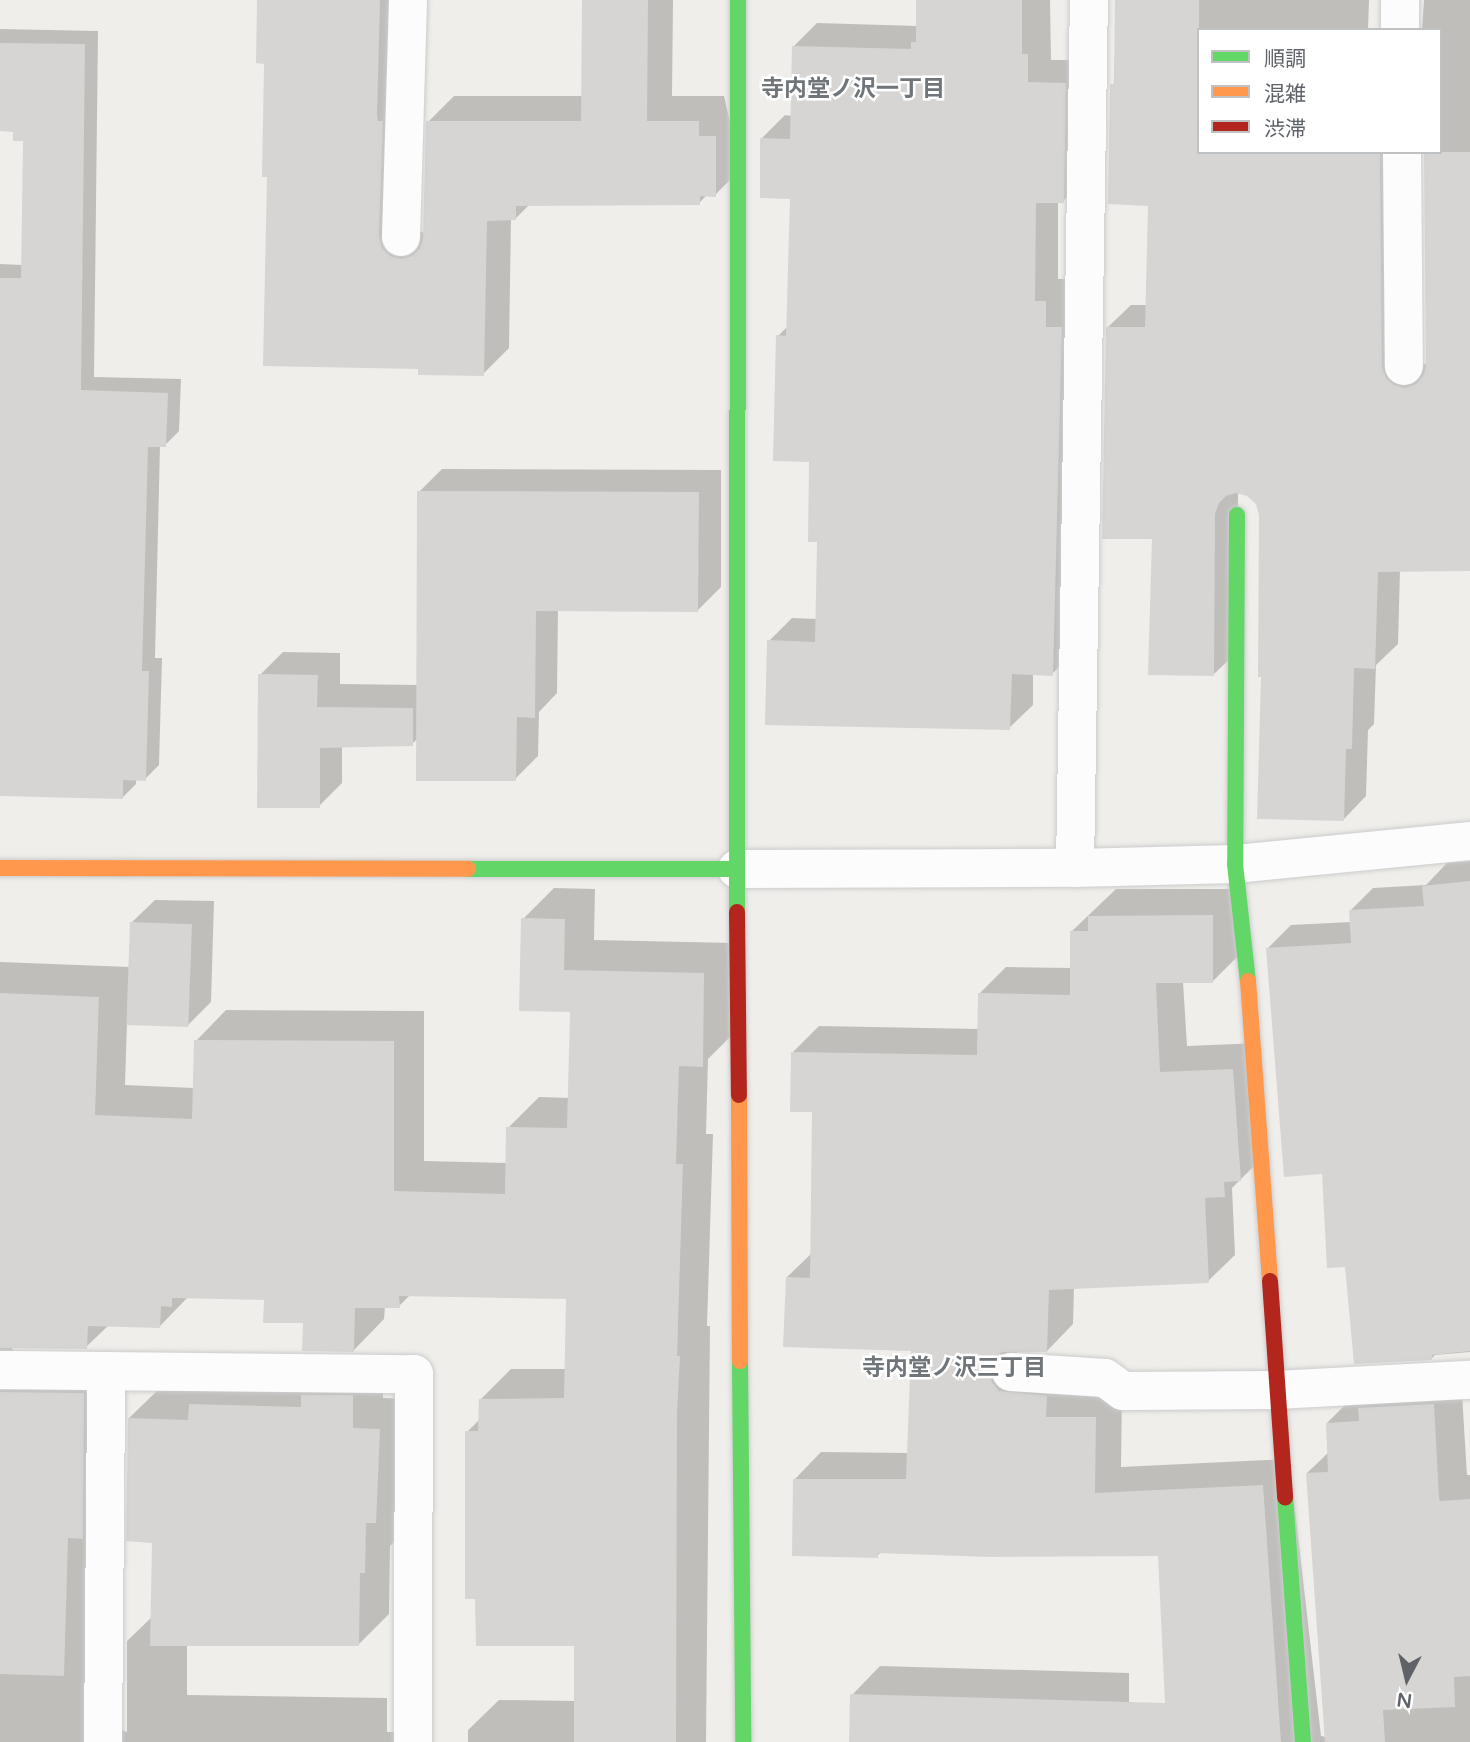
<!DOCTYPE html>
<meta charset="utf-8">
<style>
body{margin:0}
#map{position:relative;width:1470px;height:1742px;overflow:hidden;background:#efeeea;font-family:"Varela Round","Noto Sans JP",sans-serif}
div>[style]{position:absolute}
[style*='--x']{left:calc(var(--x)*1px);top:calc(var(--y)*1px);width:calc(var(--w)*1px);rotate:calc(var(--a)*1deg)}
.shadow>*{inset:0;background:#0003}
.building>*{inset:0;background:#d6d5d3;transform-origin:0 0}
.roads{filter:drop-shadow(0 0 2px #cbcccc) drop-shadow(0 0 2px #cbcccc)}
.street>*{height:38px;margin:-19px;padding:0 19px;transform-origin:19px;border-radius:19px;background:#fdfcfc}
.fast>*{height:16px;margin:-8px;padding:0 8px;transform-origin:8px;border-radius:8px;background:#63d668}
.slow>*{height:16px;margin:-8px;padding:0 8px;transform-origin:8px;border-radius:8px;background:#ff974d}
.jam>*{height:16px;margin:-8px;padding:0 8px;transform-origin:8px;border-radius:8px;background:#b3261e}
span{translate:-50% -50%;white-space:nowrap;text-align:center;line-height:1.15;-webkit-text-stroke:5px #fff;paint-order:stroke}
.neighbourhood-label{font-size:23px;color:#70757a;font-weight:700}
.legend{position:absolute;left:1197px;top:28px;width:245px;height:126px;box-sizing:border-box;background:#fff;border:2px solid #bfc1c3;margin:0;padding:9px 12px;list-style:none;font-size:21px;color:#5f6368}
.legend li{display:flex;align-items:center;gap:14px;height:35px}
.legend b{width:35px;border:2px solid #bfc1c3}
.north{position:absolute;left:1372px;top:1644px;width:70px;height:70px;-webkit-text-stroke:5px #fff;paint-order:stroke;rotate:187deg;font-size:19px;font-weight:700;line-height:28px;text-align:center;color:#5f6368}
.north::after{content:'';display:block;margin:auto;width:24px;height:32px;background:#5f6368;clip-path:polygon(50% 0,100% 100%,50% 72%,0 100%)}
</style>
<div id="map">
<div class="shadow">
<div style="clip-path:polygon(259px 0,404px 0,415px 230px,425px 233px,428px 122px,454px 96px,583px 96px,584px 0,673px 0,672px 96px,724px 96px,741px 169px,715px 195px,707px 195px,699px 203px,530px 204px,515px 219px,511px 219px,509px 348px,483px 374px,420px 367px,269px 175px,266px 62px)"></div>
<div style="clip-path:polygon(918px 0,1050px 0,1051px 60px,1088px 60px,1086px 178px,1063px 201px,1058px 201px,1058px 279px,1069px 279px,1075px 651px,1052px 674px,1033px 673px,1033px 705px,1009px 728px,769px 641px,792px 618px,817px 619px,819px 540px,811px 460px,778px 336px,788px 326px,792px 197px,761px 139px,785px 115px,792px 116px,794px 46px,817px 23px,918px 26px)"></div>
<div style="clip-path:polygon(1117px 0,1369px 0,1368px 30px,1199px 30px,1199px 152px,1403px 152px,1416px 362px,1428px 365px,1440px 152px,1440px 30px,1422px 30px,1424px 0,1470px 0,1470px 570px,1400px 570px,1398px 644px,1376px 665px,1374px 724px,1368px 730px,1366px 796px,1343px 820px,1262px 676px,1261px 515px,1258px 504px,1248px 494px,1238px 492px,1237px 652px,1213px 675px,1154px 538px,1107px 328px,1131px 305px,1147px 305px,1150px 205px,1109px 202px)"></div>
<div style="clip-path:polygon(0 29px,98px 31px,94px 377px,181px 379px,179px 431px,165px 445px,160px 445px,155px 658px,162px 658px,159px 765px,145px 779px,136px 779px,136px 784px,122px 798px,0 794px,0 264px,23px 265px,25px 140px,15px 130px,0 130px)"></div>
<div style="clip-path:polygon(442px 469px,721px 470px,721px 587px,698px 610px,558px 609px,557px 693px,539px 712px,538px 756px,515px 779px,418px 738px,412px 744px,342px 746px,342px 783px,319px 806px,260px 675px,283px 652px,340px 653px,340px 684px,418px 685px,419px 492px)"></div>
<div style="clip-path:polygon(1470px 861px,1470px 1352px,1435px 1355px,1432px 1358px,1347px 1265px,1268px 948px,1291px 925px,1351px 922px,1350px 911px,1373px 888px,1426px 885px,1447px 863px)"></div>
<div style="clip-path:polygon(554px 888px,595px 889px,594px 940px,734px 943px,732px 1035px,708px 1059px,706px 1134px,713px 1134px,707px 1326px,710px 1326px,706px 1742px,468px 1742px,468px 1730px,499px 1700px,576px 1701px,576px 1644px,467px 1432px,480px 1419px,480px 1400px,511px 1369px,566px 1369px,568px 1297px,411px 1294px,399px 1306px,385px 1306px,384px 1319px,354px 1350px,266px 1298px,189px 1296px,160px 1326px,109px 1325px,86px 1347px,10px 1346px,20px 1359px,114px 1363px,122px 1730px,127px 1732px,127px 1641px,153px 1616px,154px 1541px,129px 1418px,160px 1388px,383px 1365px,383px 1398px,410px 1399px,395px 1541px,390px 1546px,389px 1614px,358px 1645px,187px 1645px,187px 1695px,387px 1698px,387px 1732px,403px 1732px,403px 1742px,0 1742px,0 962px,130px 967px,132px 922px,155px 900px,214px 901px,211px 1002px,188px 1025px,127px 1023px,125px 1085px,194px 1088px,196px 1041px,226px 1010px,424px 1011px,424px 1161px,507px 1163px,508px 1128px,539px 1097px,570px 1098px,572px 1010px,523px 919px)"></div>
<div style="clip-path:polygon(1116px 889px,1239px 889px,1239px 955px,1212px 982px,1183px 982px,1187px 1046px,1259px 1043px,1267px 1153px,1232px 1188px,1235px 1255px,1208px 1281px,1074px 1287px,1073px 1324px,1047px 1351px,1016px 1349px,1017px 1354px,1122px 1391px,1121px 1467px,1289px 1459px,1321px 1736px,1326px 1737px,1307px 1473px,1329px 1452px,1327px 1423px,1354px 1396px,1461px 1378px,1467px 1475px,1470px 1475px,1470px 1742px,1175px 1742px,1159px 1554px,881px 1552px,877px 1556px,795px 1479px,821px 1452px,909px 1453px,913px 1350px,787px 1277px,812px 1253px,814px 1111px,792px 1053px,819px 1026px,979px 1029px,979px 994px,1006px 967px,1072px 968px,1071px 932px)"></div>
<div style="clip-path:polygon(880px 1666px,1129px 1673px,1129px 1742px,851px 1742px,852px 1695px)"></div>
</div>
<div class="building">
<div style="clip-path:polygon(257px 0,380px 0,377px 115px,378px 121px,383px 121px,379px 236px,382px 248px,390px 256px,401px 259px,412px 256px,420px 248px,423px 238px,426px 121px,581px 121px,582px 0,648px 0,647px 121px,699px 121px,699px 136px,716px 136px,716px 197px,700px 196px,700px 205px,516px 206px,516px 220px,487px 221px,484px 376px,418px 375px,418px 369px,263px 366px,267px 177px,262px 177px,264px 64px,256px 63px)"></div>
<div style="clip-path:polygon(916px 0,1022px 0,1022px 54px,1028px 54px,1028px 82px,1066px 83px,1064px 203px,1036px 203px,1035px 301px,1046px 301px,1046px 327px,1062px 327px,1053px 676px,1012px 674px,1010px 730px,765px 725px,767px 640px,815px 642px,817px 542px,808px 542px,809px 462px,773px 461px,776px 335px,786px 336px,790px 199px,760px 198px,760px 138px,790px 139px,792px 46px,911px 49px,911px 42px,916px 42px)"></div>
<div style="clip-path:polygon(1115px 0,1199px 0,1199px 152px,1380px 152px,1382px 366px,1386px 378px,1394px 385px,1405px 388px,1416px 384px,1423px 376px,1426px 366px,1424px 152px,1470px 152px,1470px 571px,1378px 572px,1375px 669px,1354px 668px,1352px 749px,1346px 749px,1344px 821px,1257px 819px,1261px 677px,1258px 677px,1259px 515px,1256px 504px,1247px 496px,1236px 493px,1226px 496px,1219px 503px,1215px 514px,1214px 676px,1148px 675px,1152px 539px,1102px 539px,1106px 327px,1145px 327px,1148px 206px,1108px 204px,1110px 84px,1114px 84px)"></div>
<div style="clip-path:polygon(0 43px,85px 44px,81px 390px,168px 393px,166px 447px,148px 447px,142px 671px,149px 671px,146px 781px,123px 780px,123px 799px,0 796px,0 278px,21px 278px,23px 141px,13px 141px,13px 132px,0 131px)"></div>
<div style="clip-path:polygon(417px 491px,699px 492px,698px 612px,536px 611px,535px 718px,517px 717px,516px 781px,416px 781px)"></div>
<div style="clip-path:polygon(258px 674px,318px 675px,317px 707px,413px 708px,413px 746px,320px 748px,320px 808px,257px 808px)"></div>
<div style="clip-path:polygon(1470px 881px,1470px 1351px,1432px 1355px,1432px 1360px,1354px 1364px,1345px 1267px,1327px 1268px,1322px 1174px,1284px 1177px,1266px 948px,1351px 943px,1349px 910px,1424px 906px,1422px 886px)"></div>
<div style="clip-path:polygon(1213px 915px,1213px 983px,1156px 983px,1160px 1072px,1233px 1069px,1241px 1181px,1224px 1182px,1225px 1197px,1205px 1198px,1209px 1283px,1049px 1290px,1047px 1352px,1002px 1352px,992px 1360px,989px 1371px,992px 1382px,999px 1391px,1047px 1396px,1046px 1417px,1096px 1417px,1095px 1493px,1263px 1485px,1281px 1742px,849px 1742px,850px 1694px,1165px 1703px,1158px 1556px,990px 1557px,878px 1553px,878px 1558px,792px 1556px,793px 1479px,906px 1479px,911px 1351px,783px 1347px,786px 1277px,810px 1278px,812px 1112px,790px 1112px,791px 1052px,977px 1055px,978px 993px,1070px 995px,1070px 931px,1088px 931px,1088px 916px)"></div>
<div style="clip-path:polygon(521px 918px,565px 919px,564px 970px,704px 973px,703px 1067px,679px 1066px,676px 1164px,683px 1164px,677px 1356px,680px 1356px,677px 1413px,676px 1742px,574px 1742px,574px 1646px,476px 1646px,475px 1599px,465px 1599px,465px 1431px,478px 1431px,479px 1399px,564px 1398px,566px 1299px,399px 1296px,400px 1308px,355px 1308px,354px 1352px,302px 1351px,303px 1323px,263px 1323px,264px 1300px,172px 1298px,172px 1307px,161px 1306px,160px 1328px,88px 1326px,87px 1349px,0 1348px,0 993px,99px 997px,95px 1115px,192px 1119px,194px 1040px,394px 1041px,394px 1191px,505px 1194px,506px 1127px,567px 1128px,570px 1012px,519px 1011px)"></div>
<div style="left:130px;top:922px;width:62px;height:103px;rotate:2deg"></div>
<div style="clip-path:polygon(0 1392px,84px 1393px,83px 1539px,68px 1538px,64px 1676px,0 1674px)"></div>
<div style="clip-path:polygon(301px 1395px,353px 1395px,353px 1428px,380px 1429px,376px 1523px,366px 1523px,365px 1573px,360px 1573px,359px 1646px,150px 1646px,152px 1543px,126px 1541px,128px 1418px,188px 1420px,189px 1404px,301px 1407px)"></div>
<div style="clip-path:polygon(1434px 1404px,1439px 1498px,1440px 1501px,1470px 1499px,1470px 1676px,1454px 1677px,1455px 1707px,1383px 1710px,1385px 1742px,1325px 1742px,1306px 1473px,1328px 1472px,1326px 1423px,1359px 1421px,1358px 1408px)"></div>
</div>
<div class="roads">
<div class="street">
<div style="--x:1400;--y:0;--w:30;--a:90"></div>
<div style="--x:1402;--y:152;--w:214;--a:89.5"></div>
<div style="--x:401;--y:237;--w:237;--a:-88.3"></div>
<div style="--x:1075;--y:868;--w:868;--a:-89.08"></div>
<div style="--x:737;--y:869;--w:338;--a:-0.2"></div>
<div style="--x:1075;--y:868;--w:160;--a:-1.4"></div>
<div style="--x:1235;--y:864;--w:236;--a:-5.6"></div>
<div style="--x:0;--y:1370;--w:414;--a:0.6"></div>
<div style="--x:414;--y:1374;--w:368;--a:90.2"></div>
<div style="--x:1011;--y:1372;--w:94;--a:3.7"></div>
<div style="--x:1105;--y:1378;--w:22;--a:36"></div>
<div style="--x:1123;--y:1391;--w:153;--a:-0.4"></div>
<div style="--x:1276;--y:1390;--w:194;--a:-3"></div>
<div style="--x:103;--y:1742;--w:371;--a:-89.5"></div>
</div>
<div class="fast">
<div style="--x:1237;--y:515;--w:349;--a:90.3"></div>
<div style="--x:1235;--y:864;--w:118;--a:83.7"></div>
<div style="--x:468;--y:869;--w:269;--a:0"></div>
<div style="--x:737;--y:912;--w:912;--a:-89.94"></div>
<div style="--x:740;--y:1361;--w:381;--a:89.5"></div>
<div style="--x:1285;--y:1497;--w:246;--a:85.8"></div>
</div>
<div class="slow">
<div style="--x:0;--y:868;--w:468;--a:0.1"></div>
<div style="--x:1248;--y:981;--w:301;--a:85.8"></div>
<div style="--x:739;--y:1095;--w:266;--a:89.8"></div>
</div>
<div class="jam">
<div style="--x:737;--y:912;--w:183;--a:89.4"></div>
<div style="--x:1270;--y:1281;--w:217;--a:86"></div>
</div>
</div>
<div class="neighbourhood-label">
<span style="left:853px;top:89px">寺内堂ノ沢一丁目</span>
<span style="left:954px;top:1368px">寺内堂ノ沢三丁目</span>
</div>
<ul class="legend">
<li><b style="height:9px;background:#63d668"></b>順調</li>
<li><b style="height:9px;background:#ff974d"></b>混雑</li>
<li><b style="height:9px;background:#b3261e"></b>渋滞</li>
</ul>
<div class="north">N</div>
</div>
